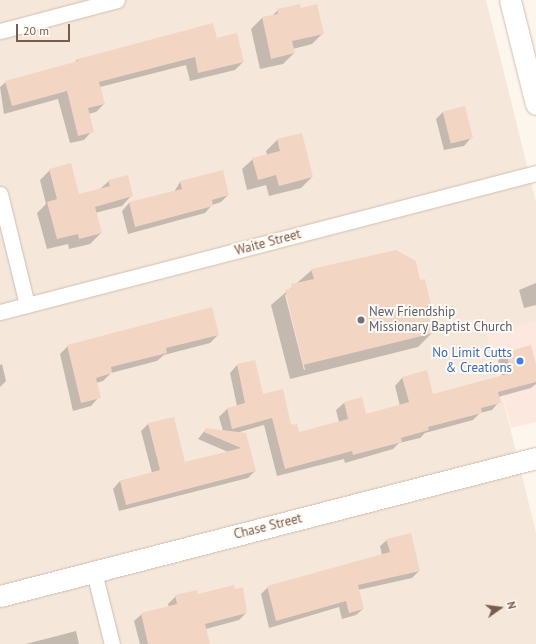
<!DOCTYPE html>
<style>
body{margin:0}
#map{position:relative;width:536px;height:644px;overflow:hidden;background:#fdf6ec;font-family:"PT Sans",sans-serif}
div>[style]{position:absolute}
[style*='--x']{left:calc(var(--x)*1px);top:calc(var(--y)*1px);width:calc(var(--w)*1px);rotate:calc(var(--a)*1deg)}
.residential>*{inset:0;background:#f5e8da}
.commercial>*{inset:0;background:#fde8e0}
.shadow>*{inset:0;background:#0003}
.building>*{inset:0;background:#f3d5c3;transform-origin:0 0}
.roads{filter:drop-shadow(0 0 1px #d1beb0) drop-shadow(0 0 1px #d1beb0)}
.street>*{height:15px;margin:-7.5px;padding:0 7.5px;transform-origin:7.5px;border-radius:7.5px;background:#fff}
.secondary>*{height:21px;margin:-10.5px;padding:0 10.5px;transform-origin:10.5px;border-radius:10.5px;background:#fff}
.dots>*{width:11px;height:11px;translate:-50% -50%;box-sizing:border-box;border:2px solid #fffaf3;border-radius:50%}
span{translate:-50% -50%;white-space:nowrap;text-align:center;line-height:1.15;-webkit-text-stroke:4px #fffaf3;paint-order:stroke}
.street-label{font-size:13px;color:#7a5c4d}
.worship-label{font-size:13px;color:#5b616d}
.left{translate:0 -50%;text-align:left}
.shop-label{font-size:13px;color:#366cbe}
.right{translate:-100% -50%;text-align:right}
.north{position:absolute;left:480px;top:588px;width:40px;height:40px;-webkit-text-stroke:3px #fffaf3;paint-order:stroke;rotate:76deg;font-size:11px;font-weight:700;line-height:16px;text-align:center;color:#7a5c4d}
.north::after{content:'';display:block;margin:auto;width:14px;height:18px;background:#7a5c4d;clip-path:polygon(50% 0,100% 100%,50% 72%,0 100%)}
.scale{position:absolute;left:16px;top:24px;width:54px;height:18px;box-sizing:border-box;border:2px solid #7a5c4d;border-top:0;padding-left:5px;font-size:12px;line-height:14px;white-space:nowrap;color:#7a5c4d;-webkit-text-stroke:3px #fffaf3;paint-order:stroke}
</style>
<div id="map">
<div class="residential">
<div style="clip-path:polygon(0 0,486px 0,536px 202px,536px 322px,487px 335px,536px 532px,536px 644px,0 644px)"></div>
</div>
<div class="commercial">
<div style="clip-path:polygon(536px 322px,536px 422px,511px 428px,487px 334px)"></div>
</div>
<div class="shadow">
<div style="clip-path:polygon(300px 9px,323px 33px,312px 44px,293px 49px,294px 53px,283px 64px,260px 69px,251px 29px,262px 18px,272px 16px,278px 10px)"></div>
<div style="clip-path:polygon(216px 39px,243px 62px,235px 70px,190px 81px,186px 65px,100px 87px,104px 104px,96px 112px,88px 114px,92px 131px,84px 140px,70px 143px,58px 99px,4px 114px,0 87px,6px 82px,74px 63px,78px 59px)"></div>
<div style="clip-path:polygon(443px 112px,471px 138px,464px 146px,444px 150px,436px 119px)"></div>
<div style="clip-path:polygon(301px 134px,312px 177px,301px 188px,269px 196px,266px 185px,247px 190px,242px 169px,253px 159px,267px 155px,266px 151px,277px 140px)"></div>
<div style="clip-path:polygon(50px 170px,78px 195px,100px 189px,109px 181px,132px 195px,122px 206px,95px 213px,101px 233px,90px 244px,69px 249px,68px 244px,47px 249px,37px 213px,46px 204px,40px 180px)"></div>
<div style="clip-path:polygon(180px 182px,228px 195px,221px 202px,212px 205px,205px 213px,128px 234px,122px 211px,129px 203px,174px 192px)"></div>
<div style="clip-path:polygon(evenodd,312px 270px,419px 281px,430px 305px,427px 309px,432px 333px,418px 347px,290px 379px,271px 305px,312px 270px,285px 295px,287px 295px,305px 370px,304px 370px,285px 295px)"></div>
<div style="clip-path:polygon(536px 283px,536px 305px,524px 308px,519px 290px)"></div>
<div style="clip-path:polygon(218px 335px,210px 343px,164px 355px,157px 361px,111px 373px,103px 381px,96px 383px,99px 397px,91px 406px,73px 411px,60px 354px,68px 346px)"></div>
<div style="clip-path:polygon(506px 353px,536px 368px,536px 384px,531px 388px,498px 397px,499px 402px,492px 410px,480px 413px,473px 420px,425px 433px,420px 438px,399px 443px,393px 449px,345px 463px,344px 459px,277px 476px,264px 425px,236px 433px,255px 471px,248px 478px,119px 511px,113px 489px,120px 481px,152px 473px,141px 431px,148px 424px,184px 463px,228px 452px,198px 439px,206px 429px,223px 431px,219px 417px,227px 409px,237px 406px,230px 373px,237px 365px,299px 433px,339px 422px,336px 410px,344px 403px,365px 415px,400px 406px,395px 386px,402px 378px,432px 395px,502px 376px,498px 360px)"></div>
<div style="clip-path:polygon(2px 364px,6px 381px,0 387px,0 365px)"></div>
<div style="clip-path:polygon(387px 540px,419px 571px,412px 578px,358px 590px,363px 609px,356px 615px,342px 619px,339px 607px,269px 628px,261px 594px,268px 587px,382px 555px,380px 546px)"></div>
<div style="clip-path:polygon(197px 595px,246px 613px,239px 620px,206px 629px,208px 644px,140px 644px,134px 621px,142px 614px,169px 607px,168px 604px,176px 596px)"></div>
<div style="clip-path:polygon(76px 631px,79px 644px,26px 644px)"></div>
</div>
<div class="building">
<div style="clip-path:polygon(300px 4px,301px 8px,317px 4px,324px 34px,292px 41px,295px 53px,271px 59px,262px 17px,278px 14px,277px 9px)"></div>
<div style="clip-path:polygon(213px 23px,217px 38px,237px 33px,244px 62px,198px 73px,195px 57px,99px 82px,105px 104px,88px 108px,94px 132px,78px 136px,67px 91px,12px 106px,5px 81px,78px 61px,78px 59px)"></div>
<div style="left:465px;top:106px;width:33px;height:23px;rotate:76deg"></div>
<div style="clip-path:polygon(302px 133px,313px 177px,279px 186px,276px 175px,258px 180px,252px 158px,280px 151px,277px 139px)"></div>
<div style="clip-path:polygon(71px 163px,79px 194px,110px 186px,108px 180px,128px 175px,133px 196px,95px 207px,102px 233px,79px 239px,78px 234px,57px 239px,47px 202px,57px 199px,49px 169px)"></div>
<div style="clip-path:polygon(223px 170px,229px 195px,212px 200px,213px 206px,135px 227px,129px 202px,182px 189px,180px 181px)"></div>
<div style="clip-path:polygon(396px 250px,416px 261px,420px 280px,425px 279px,431px 305px,427px 306px,434px 333px,303px 365px,285px 290px,292px 288px,291px 284px,314px 279px,311px 269px)"></div>
<div style="clip-path:polygon(212px 307px,219px 335px,166px 348px,167px 353px,111px 367px,112px 373px,96px 378px,101px 398px,81px 403px,67px 345px)"></div>
<div style="clip-path:polygon(531px 345px,536px 364px,536px 382px,498px 392px,501px 403px,481px 408px,482px 413px,428px 427px,429px 430px,401px 438px,402px 442px,353px 455px,352px 451px,285px 469px,272px 418px,232px 429px,227px 408px,245px 403px,237px 364px,255px 360px,263px 394px,283px 389px,291px 425px,297px 424px,299px 432px,348px 419px,344px 402px,362px 397px,366px 414px,409px 402px,402px 377px,427px 370px,433px 394px,511px 373px,506px 352px)"></div>
<div style="clip-path:polygon(174px 417px,185px 462px,241px 448px,204px 432px,206px 428px,246px 433px,256px 471px,126px 505px,120px 481px,160px 470px,148px 423px)"></div>
<div style="clip-path:polygon(411px 533px,420px 571px,358px 585px,364px 609px,349px 613px,346px 601px,276px 621px,267px 586px,390px 552px,386px 539px)"></div>
<div style="clip-path:polygon(234px 585px,235px 589px,243px 587px,247px 613px,205px 624px,210px 644px,148px 644px,141px 613px,177px 604px,175px 595px,197px 590px,198px 594px)"></div>
</div>
<div class="roads">
<div class="street">
<div style="--x:0;--y:31;--w:121;--a:-14.8"></div>
<div style="--x:0;--y:194;--w:114;--a:76.3"></div>
<div style="--x:0;--y:312;--w:554;--a:-14.54"></div>
<div style="--x:94;--y:572;--w:74;--a:76"></div>
</div>
<div class="secondary">
<div style="--x:510;--y:0;--w:107;--a:76"></div>
<div style="--x:0;--y:596;--w:553;--a:-14.44"></div>
</div>
</div>
<div class="dots">
<div style="left:361px;top:320px;background:#6b7280"></div>
<div style="left:520px;top:361px;background:#3f7fe0"></div>
</div>
<div class="street-label">
<span style="left:268px;top:243px;rotate:-15deg">Waite Street</span>
<span style="left:268px;top:527px;rotate:-14deg">Chase Street</span>
</div>
<div class="worship-label">
<span class="left" style="left:369px;top:320px">New Friendship<br>Missionary Baptist Church</span>
</div>
<div class="shop-label">
<span class="right" style="left:512px;top:361px">No Limit Cutts<br>&amp; Creations</span>
</div>
<div class="north">N</div>
<div class="scale">20 m</div>
</div>
